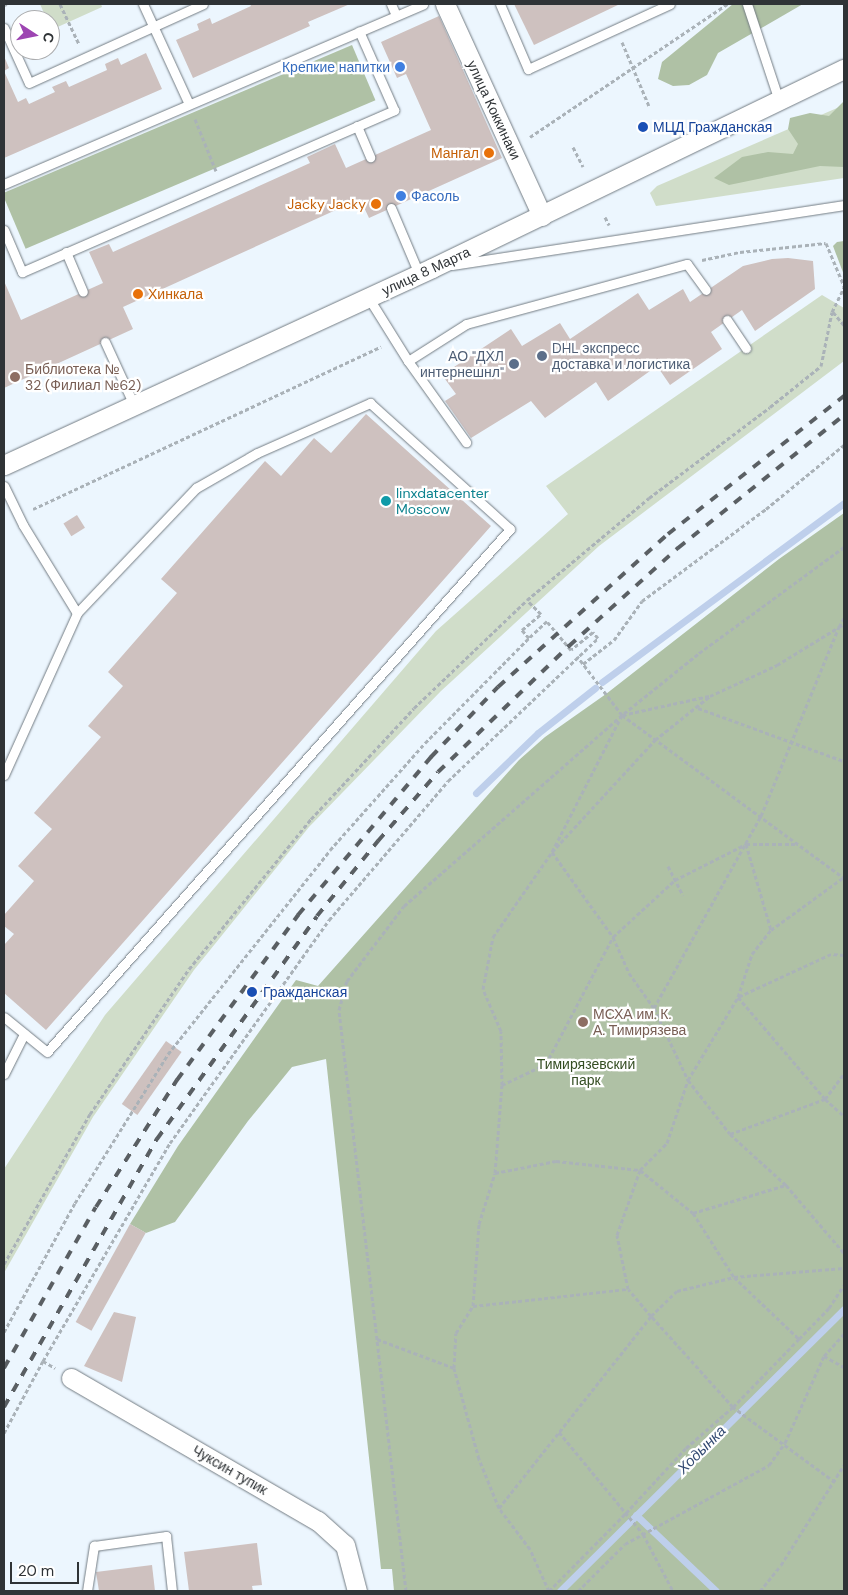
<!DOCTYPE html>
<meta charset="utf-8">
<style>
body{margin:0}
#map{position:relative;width:848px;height:1595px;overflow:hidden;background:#ecf6fe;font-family:"DM Sans",sans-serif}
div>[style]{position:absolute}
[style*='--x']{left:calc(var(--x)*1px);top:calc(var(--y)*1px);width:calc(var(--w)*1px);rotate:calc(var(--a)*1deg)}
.green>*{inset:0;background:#d0ddc9}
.forest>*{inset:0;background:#afc1a5;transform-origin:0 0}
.stream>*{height:7px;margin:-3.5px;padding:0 3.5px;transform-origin:3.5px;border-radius:3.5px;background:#becfeb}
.building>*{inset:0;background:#cec1bf;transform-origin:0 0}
.path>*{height:3px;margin-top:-1.5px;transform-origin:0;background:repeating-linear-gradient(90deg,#aab2b8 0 4px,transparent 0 6.5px)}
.roads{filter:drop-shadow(0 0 1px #737c83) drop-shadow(0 0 1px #737c83)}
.service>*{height:9px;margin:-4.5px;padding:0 4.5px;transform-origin:4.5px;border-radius:4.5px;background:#fff}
.minor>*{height:19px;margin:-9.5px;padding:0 9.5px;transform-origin:9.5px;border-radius:9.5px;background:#fff}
.rail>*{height:4px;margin-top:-2px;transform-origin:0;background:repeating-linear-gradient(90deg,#5a5f63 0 9px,transparent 0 18px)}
.dots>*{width:14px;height:14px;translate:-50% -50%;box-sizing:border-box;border:2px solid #fff;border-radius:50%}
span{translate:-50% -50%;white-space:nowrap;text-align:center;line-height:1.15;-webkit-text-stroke:4.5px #fff;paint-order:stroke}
.shop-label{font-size:14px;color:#366cbe}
.right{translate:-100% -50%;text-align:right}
.left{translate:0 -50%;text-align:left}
.street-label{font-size:14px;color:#2f3336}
.transit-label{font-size:14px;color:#164399}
.food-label{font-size:14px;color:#c56008}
.service-label{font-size:14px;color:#4e5e75}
.education-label{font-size:14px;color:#785e54}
.culture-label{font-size:14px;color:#0d838f}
.park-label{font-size:14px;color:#344d22}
.water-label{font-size:15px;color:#324971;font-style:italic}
.frame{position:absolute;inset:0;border:5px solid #2f3336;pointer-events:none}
.north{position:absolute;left:10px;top:10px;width:50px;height:50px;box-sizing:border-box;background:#fff;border:1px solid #acadaf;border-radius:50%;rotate:101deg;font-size:14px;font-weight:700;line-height:20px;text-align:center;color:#2f3336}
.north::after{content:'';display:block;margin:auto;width:18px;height:22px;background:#9d45b2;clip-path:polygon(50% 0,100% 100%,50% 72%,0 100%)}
.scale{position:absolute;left:10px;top:1562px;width:69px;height:22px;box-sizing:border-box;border:2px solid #2f3336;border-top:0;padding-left:6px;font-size:15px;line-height:18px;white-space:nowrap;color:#2f3336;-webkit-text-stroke:4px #fff;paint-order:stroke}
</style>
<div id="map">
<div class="green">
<div style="clip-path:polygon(40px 4px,101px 4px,102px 7px,51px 30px,50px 20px,47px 20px)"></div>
<div style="clip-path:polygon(844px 105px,844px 178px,656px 206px,650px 193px,657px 186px)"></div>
<div style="clip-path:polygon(822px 295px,844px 308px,844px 361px,599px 546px,441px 691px,309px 827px,194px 970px,93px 1117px,4px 1273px,4px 1169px,105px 1015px,436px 631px,568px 514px,546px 486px)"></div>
</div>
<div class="forest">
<div style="clip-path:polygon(733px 4px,803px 4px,718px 53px,707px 75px,689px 85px,673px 86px,658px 79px,662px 62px)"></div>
<div style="left:352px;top:45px;width:60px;height:380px;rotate:67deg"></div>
<div style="clip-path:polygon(844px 101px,844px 167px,820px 166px,729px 185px,714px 178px,742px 157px,768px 152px,793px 154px,798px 144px,788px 129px,790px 118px,810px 113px,829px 116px)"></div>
<div style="clip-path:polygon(844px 241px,844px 275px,833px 246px,837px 242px)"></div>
<div style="clip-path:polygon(844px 513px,844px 1591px,394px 1591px,392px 1569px,381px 1569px,326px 1059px,292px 1067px,248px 1121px,175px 1222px,146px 1233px,130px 1224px,178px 1146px,296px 980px,318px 986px,519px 760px,545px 737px,606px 694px,779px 559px)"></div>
</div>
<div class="stream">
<div style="--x:602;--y:682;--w:301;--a:-36.5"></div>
<div style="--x:476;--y:793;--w:86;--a:-44.1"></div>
<div style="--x:538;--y:733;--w:73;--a:-38.3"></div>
<div style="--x:636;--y:1515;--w:110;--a:43.5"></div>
<div style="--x:560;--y:1591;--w:400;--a:-44.8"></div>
</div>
<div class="building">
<div style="clip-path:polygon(250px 4px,350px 4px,308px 22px,310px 26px,193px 78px,176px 40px,199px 30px,197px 24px,210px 18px,212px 24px,251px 6px)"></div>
<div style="clip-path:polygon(514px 4px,620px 4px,534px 45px)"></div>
<div style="clip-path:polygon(439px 16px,502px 158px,369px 218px,360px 199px,123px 307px,133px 329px,4px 388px,4px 281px,21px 320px,103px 283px,89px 252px,109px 244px,113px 252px,310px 163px,307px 157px,335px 144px,346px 168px,431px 130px,406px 74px,397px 78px,381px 42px)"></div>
<div style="clip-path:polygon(146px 53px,162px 89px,4px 158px,4px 56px,9px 68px,4px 71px,18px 102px,26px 98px,29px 104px,55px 92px,52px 87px,66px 81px,69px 87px,107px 70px,105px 64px,118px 58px,121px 65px)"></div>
<div style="clip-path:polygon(788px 258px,813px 261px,815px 289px,755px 331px,742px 310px,711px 332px,722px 349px,670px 385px,657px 366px,608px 401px,596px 382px,545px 418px,531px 401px,471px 438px,445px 401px,456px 394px,442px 375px,511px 329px,522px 346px,560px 323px,570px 339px,638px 293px,649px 310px,683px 289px,690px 302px,743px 266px,772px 259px)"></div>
<div style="clip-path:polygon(366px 414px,491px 526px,46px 1030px,4px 993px,4px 945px,14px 934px,4px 926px,4px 915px,34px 881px,18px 866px,52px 829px,34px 813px,101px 737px,88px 726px,123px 686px,108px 672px,177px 593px,161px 579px,265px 461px,281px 476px,314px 438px,331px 453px)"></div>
<div style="left:77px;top:515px;width:15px;height:16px;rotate:58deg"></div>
<div style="left:166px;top:1041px;width:19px;height:77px;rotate:35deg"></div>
<div style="left:130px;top:1224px;width:18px;height:112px;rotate:29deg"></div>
<div style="clip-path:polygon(114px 1312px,136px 1317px,122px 1382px,84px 1366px)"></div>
<div style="clip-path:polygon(257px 1543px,262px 1585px,252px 1586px,253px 1591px,189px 1591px,184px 1552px)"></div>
<div style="clip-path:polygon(152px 1565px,155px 1591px,99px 1591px,96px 1572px)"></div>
</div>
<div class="path">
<div style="--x:60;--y:4;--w:44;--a:64.6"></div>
<div style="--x:4;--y:5;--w:3;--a:-18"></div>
<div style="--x:622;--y:42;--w:69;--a:67.1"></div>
<div style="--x:195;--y:119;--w:56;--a:68"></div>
<div style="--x:530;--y:137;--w:238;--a:-34"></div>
<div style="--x:573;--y:147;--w:22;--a:63"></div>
<div style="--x:605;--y:217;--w:9;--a:63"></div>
<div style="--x:702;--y:260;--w:39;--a:-12"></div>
<div style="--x:740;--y:252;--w:86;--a:-6"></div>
<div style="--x:826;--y:243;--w:47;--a:67.3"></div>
<div style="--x:833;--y:312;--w:17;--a:50"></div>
<div style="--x:33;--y:509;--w:384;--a:-25"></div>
<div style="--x:844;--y:547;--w:181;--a:143.8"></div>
<div style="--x:698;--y:654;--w:97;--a:141.2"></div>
<div style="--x:622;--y:715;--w:154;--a:117.1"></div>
<div style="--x:552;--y:852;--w:105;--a:54.3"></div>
<div style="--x:613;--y:937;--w:39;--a:66"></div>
<div style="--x:629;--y:973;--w:43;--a:54.5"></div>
<div style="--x:654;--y:1008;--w:80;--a:64.7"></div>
<div style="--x:688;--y:1080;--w:68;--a:52.1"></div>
<div style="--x:730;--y:1134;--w:76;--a:42.3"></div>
<div style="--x:786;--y:1185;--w:89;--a:49.5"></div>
<div style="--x:583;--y:664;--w:39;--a:-38"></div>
<div style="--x:614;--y:640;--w:48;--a:-54.3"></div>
<div style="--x:642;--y:601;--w:154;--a:-36.6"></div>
<div style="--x:766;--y:509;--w:101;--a:-39.4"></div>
<div style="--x:709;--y:696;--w:89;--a:167.7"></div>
<div style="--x:622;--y:715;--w:275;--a:36.3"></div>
<div style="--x:698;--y:708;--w:155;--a:20"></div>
<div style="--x:746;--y:844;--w:90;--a:73.8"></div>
<div style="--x:668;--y:866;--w:33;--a:63"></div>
<div style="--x:844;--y:955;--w:13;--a:-176"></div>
<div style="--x:831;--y:954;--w:102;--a:155.2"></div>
<div style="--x:738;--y:997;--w:134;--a:49.5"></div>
<div style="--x:825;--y:1099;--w:25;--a:42"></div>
<div style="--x:654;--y:1008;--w:220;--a:-60.9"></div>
<div style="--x:761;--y:816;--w:204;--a:-67.6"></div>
<div style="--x:839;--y:627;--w:6;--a:-31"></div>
<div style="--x:502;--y:1085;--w:49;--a:-25.5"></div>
<div style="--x:546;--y:1064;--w:144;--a:-62.2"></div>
<div style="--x:613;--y:937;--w:84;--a:-42.6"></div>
<div style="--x:675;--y:880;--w:80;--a:-26.9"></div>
<div style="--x:746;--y:844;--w:49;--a:0"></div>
<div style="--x:730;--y:1134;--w:101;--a:-20.2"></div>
<div style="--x:825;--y:1099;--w:31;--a:-53"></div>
<div style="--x:495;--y:1173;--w:62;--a:-11.1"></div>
<div style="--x:556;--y:1161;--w:84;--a:6.1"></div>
<div style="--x:640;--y:1170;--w:68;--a:39.1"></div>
<div style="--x:693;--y:1213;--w:97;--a:-16.8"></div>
<div style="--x:693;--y:1213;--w:76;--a:57.4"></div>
<div style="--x:734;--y:1277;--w:90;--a:43.6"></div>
<div style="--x:4;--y:1264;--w:173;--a:-60.2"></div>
<div style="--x:90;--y:1114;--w:176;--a:-55.7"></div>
<div style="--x:189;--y:969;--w:193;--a:-50.9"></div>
<div style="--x:311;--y:819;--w:151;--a:-47.1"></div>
<div style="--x:414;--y:708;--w:156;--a:-43.7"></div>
<div style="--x:473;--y:1306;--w:156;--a:-6.3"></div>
<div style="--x:4;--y:1332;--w:147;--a:-61.2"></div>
<div style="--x:75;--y:1203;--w:176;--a:-58"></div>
<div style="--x:168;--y:1054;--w:260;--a:-51.5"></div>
<div style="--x:330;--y:850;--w:143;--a:-48.4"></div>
<div style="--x:425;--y:743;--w:148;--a:-45.3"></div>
<div style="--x:377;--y:1339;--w:82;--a:20.6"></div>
<div style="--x:824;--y:1356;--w:30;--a:-48"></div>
<div style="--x:43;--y:1361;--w:252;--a:-59.8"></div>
<div style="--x:170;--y:1143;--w:274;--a:-54.5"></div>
<div style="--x:329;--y:920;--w:183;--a:-49.4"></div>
<div style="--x:448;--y:781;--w:207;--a:-43.6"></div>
<div style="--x:598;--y:638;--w:8;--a:-130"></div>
<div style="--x:593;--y:632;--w:28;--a:141"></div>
<div style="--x:571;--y:650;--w:38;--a:-130"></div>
<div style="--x:547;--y:621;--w:25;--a:137"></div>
<div style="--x:529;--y:638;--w:11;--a:-131"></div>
<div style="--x:522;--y:630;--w:25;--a:-40"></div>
<div style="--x:541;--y:614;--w:20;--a:-135"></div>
<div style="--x:527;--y:600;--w:159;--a:-39.9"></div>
<div style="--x:649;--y:498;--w:151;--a:-36.9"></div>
<div style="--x:770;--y:407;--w:65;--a:-38.8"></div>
<div style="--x:821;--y:366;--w:55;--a:-78.5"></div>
<div style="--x:832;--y:312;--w:28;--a:-64"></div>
<div style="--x:559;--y:1432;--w:132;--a:50.5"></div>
<div style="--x:643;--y:1534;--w:64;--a:62.2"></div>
<div style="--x:4;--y:1433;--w:82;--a:-61.6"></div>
<div style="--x:43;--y:1361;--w:14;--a:30"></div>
<div style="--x:835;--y:1482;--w:127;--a:-143.7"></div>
<div style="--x:733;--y:1407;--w:122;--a:-132"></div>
<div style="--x:651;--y:1316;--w:36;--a:-44"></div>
<div style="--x:677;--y:1291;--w:59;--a:-13.8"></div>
<div style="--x:734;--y:1277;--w:110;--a:-4.7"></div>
<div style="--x:499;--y:1508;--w:245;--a:-51.6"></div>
<div style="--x:651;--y:1316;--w:35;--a:-130"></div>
<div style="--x:628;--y:1289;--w:55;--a:-101.5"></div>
<div style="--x:617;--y:1235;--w:69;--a:-70.5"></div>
<div style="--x:640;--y:1170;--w:38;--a:-45"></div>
<div style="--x:667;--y:1143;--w:66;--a:-71.6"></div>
<div style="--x:688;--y:1080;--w:97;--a:-58.9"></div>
<div style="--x:738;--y:997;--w:45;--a:-72"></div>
<div style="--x:752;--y:954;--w:31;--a:-52"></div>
<div style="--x:771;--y:930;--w:90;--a:-36"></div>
<div style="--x:406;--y:1591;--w:585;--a:-96.58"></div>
<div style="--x:339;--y:1010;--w:30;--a:-75"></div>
<div style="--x:347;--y:981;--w:94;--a:-52.8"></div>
<div style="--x:404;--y:906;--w:290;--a:-41.2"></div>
<div style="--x:622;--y:715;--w:74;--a:-127.3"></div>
<div style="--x:549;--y:1591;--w:46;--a:-114.3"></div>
<div style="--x:530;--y:1549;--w:51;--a:-127.1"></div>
<div style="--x:499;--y:1508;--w:53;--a:-112.2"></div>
<div style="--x:479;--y:1459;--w:94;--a:-105.4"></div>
<div style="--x:454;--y:1368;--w:35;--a:-87"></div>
<div style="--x:456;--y:1333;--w:32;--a:-58"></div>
<div style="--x:473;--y:1306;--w:82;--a:-85.8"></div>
<div style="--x:479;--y:1224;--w:53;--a:-72.6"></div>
<div style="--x:495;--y:1173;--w:88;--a:-85.5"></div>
<div style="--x:502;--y:1085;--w:54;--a:-91.1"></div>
<div style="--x:501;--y:1031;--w:46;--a:-113.2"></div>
<div style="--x:483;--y:989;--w:53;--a:-79.1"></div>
<div style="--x:493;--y:937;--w:103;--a:-55.2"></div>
<div style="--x:552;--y:852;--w:152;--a:-47.4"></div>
<div style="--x:655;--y:740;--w:70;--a:-38.7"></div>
<div style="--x:710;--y:696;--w:74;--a:-24.8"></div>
<div style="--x:777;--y:665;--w:73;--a:-31.5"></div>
<div style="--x:839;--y:627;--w:10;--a:-61"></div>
<div style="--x:549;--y:1591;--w:110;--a:-45.4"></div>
<div style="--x:626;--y:1513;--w:88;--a:-47.3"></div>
<div style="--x:686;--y:1448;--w:62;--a:-41.1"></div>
<div style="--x:733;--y:1407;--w:95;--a:-45.9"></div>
<div style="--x:799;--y:1339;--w:43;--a:-45.9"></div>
<div style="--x:829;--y:1308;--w:27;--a:-57"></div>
<div style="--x:578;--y:1591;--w:66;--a:-45"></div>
<div style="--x:625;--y:1544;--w:164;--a:-28.7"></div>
<div style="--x:769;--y:1465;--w:27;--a:-54"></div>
<div style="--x:785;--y:1443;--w:95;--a:-65.9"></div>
<div style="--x:824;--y:1356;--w:23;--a:29"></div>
<div style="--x:760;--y:1591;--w:33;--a:-51"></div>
<div style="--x:781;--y:1565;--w:118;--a:-57.8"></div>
</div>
<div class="roads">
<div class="service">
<div style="--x:143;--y:4;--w:110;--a:65.3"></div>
<div style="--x:391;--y:4;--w:12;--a:66"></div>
<div style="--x:500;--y:4;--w:71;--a:66.7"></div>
<div style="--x:528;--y:69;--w:156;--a:-24.6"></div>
<div style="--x:747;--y:4;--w:102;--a:71.7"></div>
<div style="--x:4;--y:28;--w:60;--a:65.6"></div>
<div style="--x:29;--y:83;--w:191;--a:-24.4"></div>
<div style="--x:357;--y:126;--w:34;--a:67"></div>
<div style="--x:4;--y:184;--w:456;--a:-23.2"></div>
<div style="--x:391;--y:208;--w:72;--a:67"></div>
<div style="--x:4;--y:230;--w:46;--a:66.8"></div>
<div style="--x:22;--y:272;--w:406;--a:-23.5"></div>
<div style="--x:394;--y:110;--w:86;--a:-113.9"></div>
<div style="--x:66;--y:252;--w:43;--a:67"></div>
<div style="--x:452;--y:265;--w:397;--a:-8.7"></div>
<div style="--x:368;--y:297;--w:75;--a:58"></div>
<div style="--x:408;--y:361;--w:100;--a:54.4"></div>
<div style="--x:727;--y:320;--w:34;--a:56"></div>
<div style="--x:105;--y:342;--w:69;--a:65.3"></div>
<div style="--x:408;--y:361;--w:69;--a:-32.5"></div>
<div style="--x:466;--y:324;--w:229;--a:-15.2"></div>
<div style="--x:687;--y:264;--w:32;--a:54"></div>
<div style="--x:4;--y:486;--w:43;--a:64"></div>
<div style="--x:23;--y:525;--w:103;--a:58.5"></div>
<div style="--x:4;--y:775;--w:178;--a:-65.7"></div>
<div style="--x:77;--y:613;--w:173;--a:-46.4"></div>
<div style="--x:196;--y:488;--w:70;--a:-29.8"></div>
<div style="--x:257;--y:453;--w:124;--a:-23.9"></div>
<div style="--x:370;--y:403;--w:188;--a:42"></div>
<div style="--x:510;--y:529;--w:698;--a:131.52"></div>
<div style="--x:47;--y:1052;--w:55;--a:-140.9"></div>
<div style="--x:4;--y:1074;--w:45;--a:-63.4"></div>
<div style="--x:87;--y:1591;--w:46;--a:-81.2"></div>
<div style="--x:94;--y:1546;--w:73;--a:-7.9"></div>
<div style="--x:166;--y:1536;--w:55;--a:83.8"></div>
</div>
<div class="minor">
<div style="--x:445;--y:4;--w:233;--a:65.4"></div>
<div style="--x:4;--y:465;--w:471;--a:-24.7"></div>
<div style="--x:432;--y:268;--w:458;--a:-25.8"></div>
<div style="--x:71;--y:1378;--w:285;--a:30.1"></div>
<div style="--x:318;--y:1521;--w:36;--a:42"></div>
<div style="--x:345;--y:1545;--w:48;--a:75.4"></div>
</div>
</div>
<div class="rail">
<div style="--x:4;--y:1368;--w:185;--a:-60.3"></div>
<div style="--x:96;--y:1207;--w:151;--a:-57.5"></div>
<div style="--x:177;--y:1080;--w:205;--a:-53.7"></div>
<div style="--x:298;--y:915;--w:207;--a:-49.9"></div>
<div style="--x:431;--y:757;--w:97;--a:-46.3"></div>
<div style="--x:498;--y:687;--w:229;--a:-42"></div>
<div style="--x:668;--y:534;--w:224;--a:-38.1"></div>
<div style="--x:4;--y:1407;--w:309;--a:-60.3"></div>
<div style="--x:157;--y:1139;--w:274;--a:-54.3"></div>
<div style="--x:317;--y:916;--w:97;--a:-50.9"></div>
<div style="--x:378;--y:841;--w:91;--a:-49"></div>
<div style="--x:438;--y:772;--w:182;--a:-43.9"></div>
<div style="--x:569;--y:646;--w:147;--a:-42"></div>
<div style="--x:678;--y:548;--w:213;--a:-38.7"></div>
</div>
<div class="dots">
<div style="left:400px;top:67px;background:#3f7fe0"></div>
<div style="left:643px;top:127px;background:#1a4fb4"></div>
<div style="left:489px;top:153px;background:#e8710a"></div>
<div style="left:401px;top:196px;background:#3f7fe0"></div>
<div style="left:376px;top:204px;background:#e8710a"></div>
<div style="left:138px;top:294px;background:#e8710a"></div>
<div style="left:542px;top:356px;background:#5c6f8a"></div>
<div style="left:514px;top:364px;background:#5c6f8a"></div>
<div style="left:15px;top:377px;background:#8d6e63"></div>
<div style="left:386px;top:501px;background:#0f9aa8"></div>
<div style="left:252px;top:992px;background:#1a4fb4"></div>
<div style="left:583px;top:1022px;background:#8d6e63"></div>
</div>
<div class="shop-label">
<span class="right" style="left:390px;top:67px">Крепкие напитки</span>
<span class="left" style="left:411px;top:196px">Фасоль</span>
</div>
<div class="street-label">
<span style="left:494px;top:110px;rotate:65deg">улица Коккинаки</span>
<span style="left:426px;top:271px;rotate:-25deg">улица 8 Марта</span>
<span style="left:230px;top:1470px;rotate:30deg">Чуксин тупик</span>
</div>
<div class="transit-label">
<span class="left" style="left:653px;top:127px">МЦД Гражданская</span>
<span class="left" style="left:263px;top:992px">Гражданская</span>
</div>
<div class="food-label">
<span class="right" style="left:479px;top:153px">Мангал</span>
<span class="right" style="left:366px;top:204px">Jacky Jacky</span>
<span class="left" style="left:148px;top:294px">Хинкала</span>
</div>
<div class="service-label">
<span class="left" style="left:552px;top:356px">DHL экспресс<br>доставка и логистика</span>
<span class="right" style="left:504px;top:364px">АО "ДХЛ<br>интернешнл"</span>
</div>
<div class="education-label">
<span class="left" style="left:25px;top:377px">Библиотека №<br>32 (Филиал №62)</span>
<span class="left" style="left:593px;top:1022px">МСХА им. К.<br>А. Тимирязева</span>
</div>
<div class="culture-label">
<span class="left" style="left:396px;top:501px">linxdatacenter<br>Moscow</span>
</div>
<div class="park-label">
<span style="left:586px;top:1072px">Тимирязевский<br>парк</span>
</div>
<div class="water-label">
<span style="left:702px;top:1450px;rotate:-45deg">Ходынка</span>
</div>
<div class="frame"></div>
<div class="north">С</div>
<div class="scale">20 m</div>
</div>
